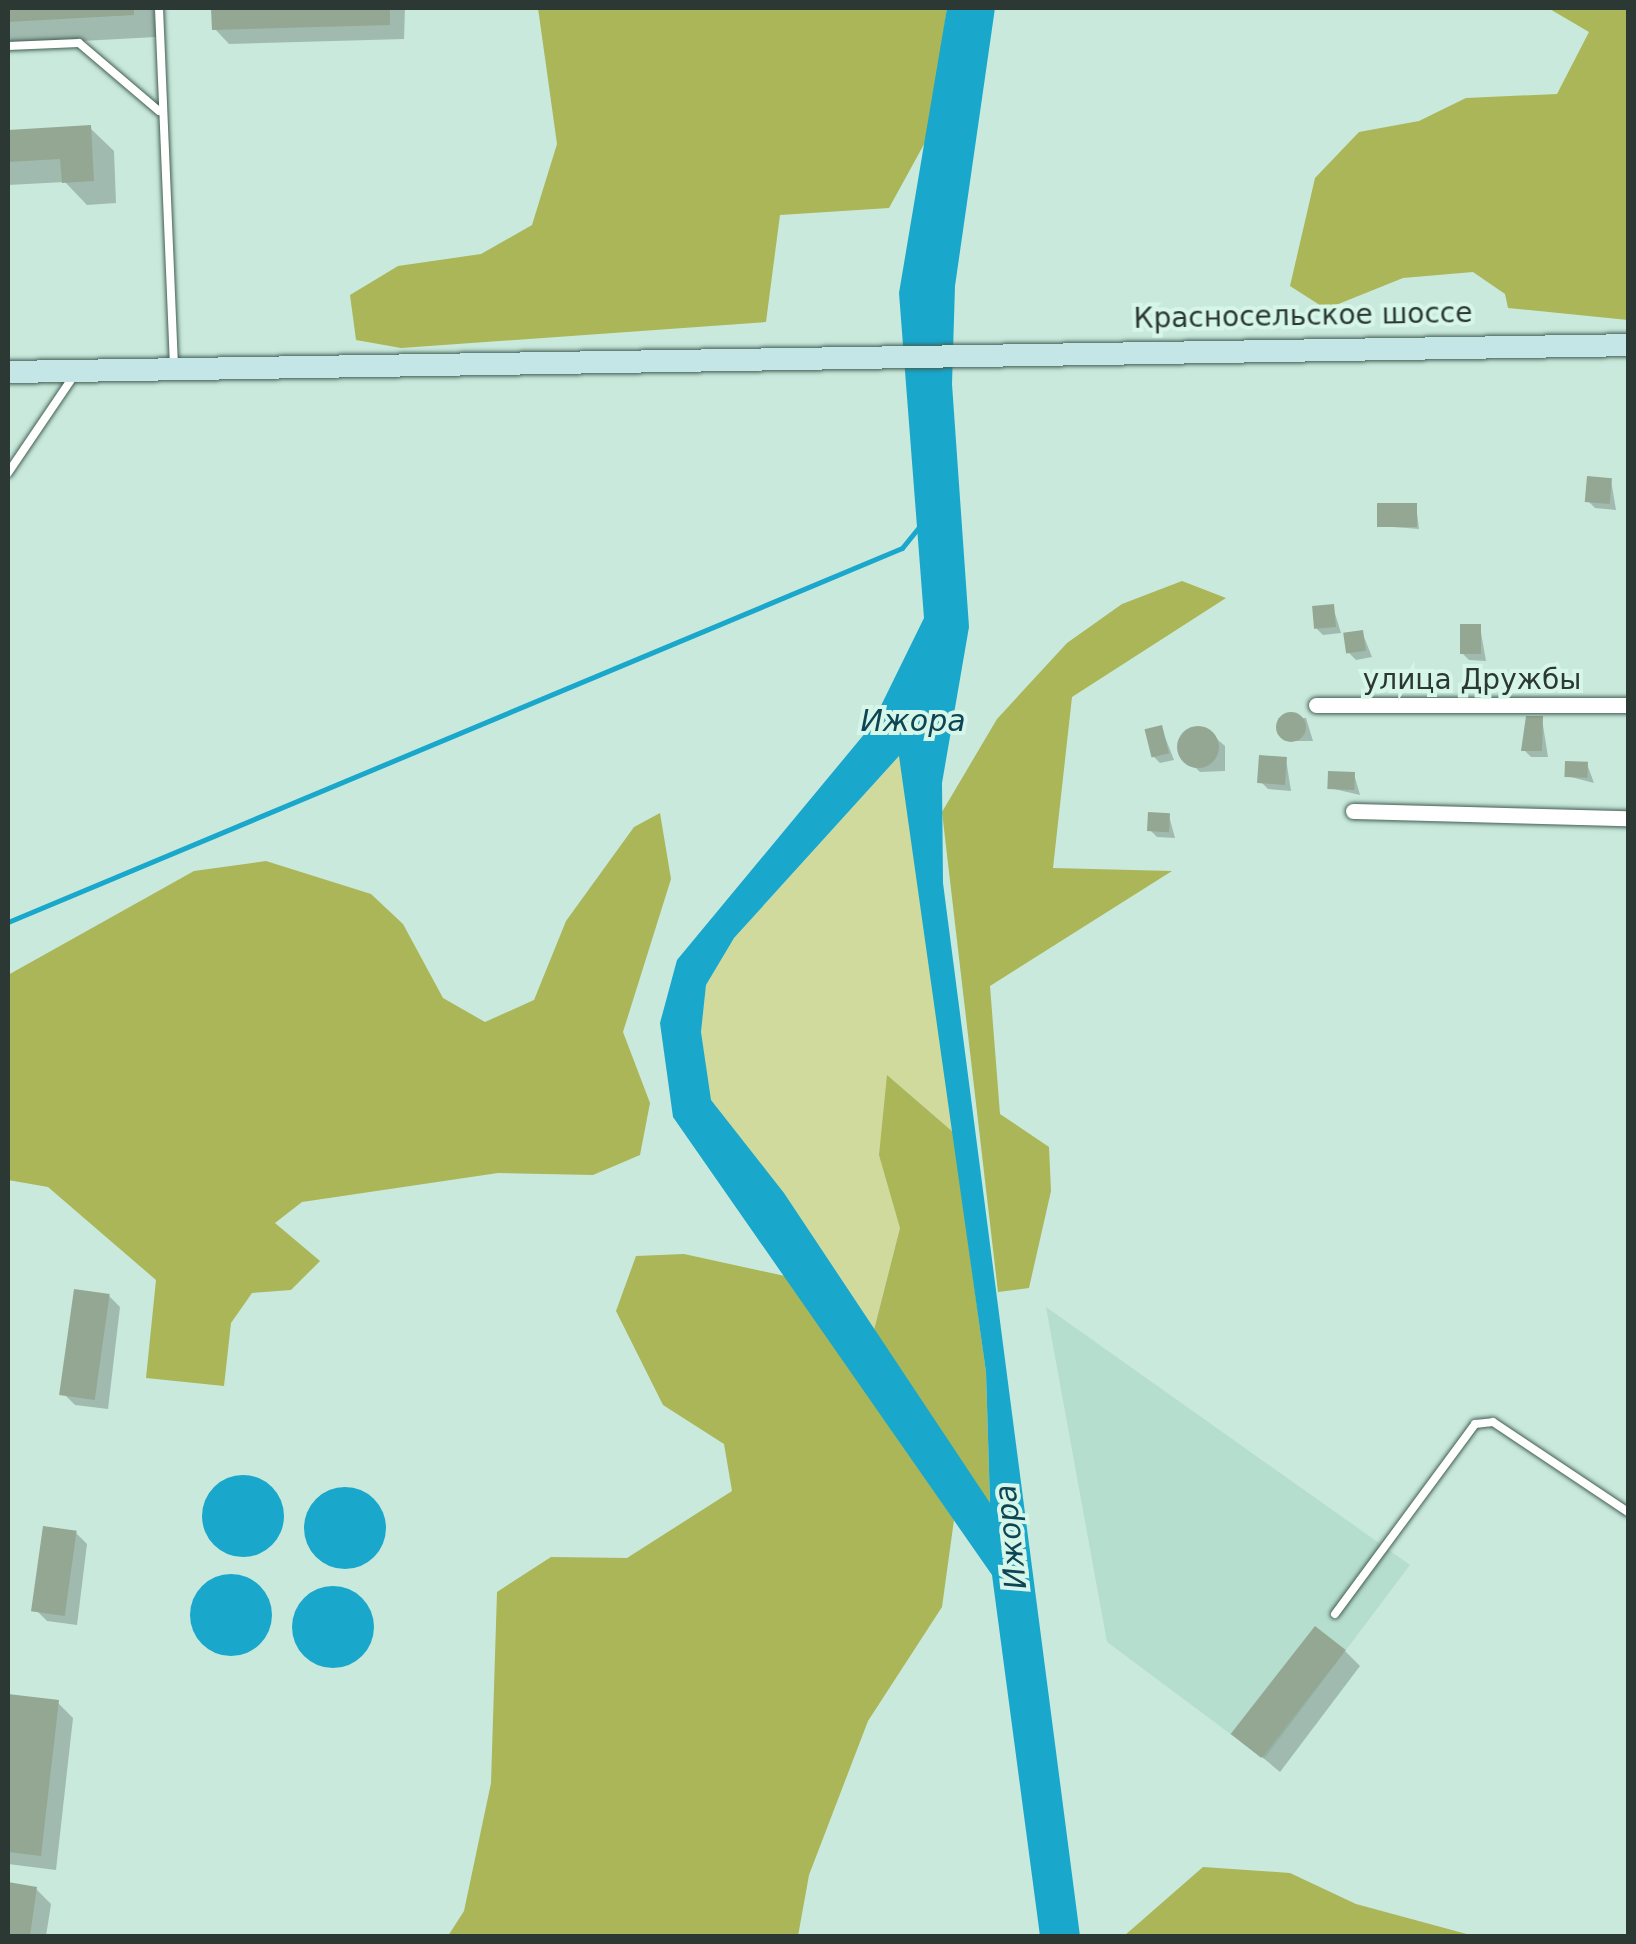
<!DOCTYPE html>
<meta charset="utf-8">
<style>
body{margin:0}
#map{position:relative;width:1636px;height:1944px;overflow:hidden;background:#c9e9dc;font-family:"DejaVu Sans",sans-serif}
div>[style]{position:absolute}
[style*='--x']{left:calc(var(--x)*1px);top:calc(var(--y)*1px);width:calc(var(--w)*1px);rotate:calc(var(--a)*1deg)}
.built>*{inset:0;background:#b6dece}
.green>*{inset:0;background:#d0da9d}
.forest>*{inset:0;background:#aab657}
.water>*{inset:0;background:#19a7cc}
.round{border-radius:50%}
.shadow>*{inset:0;background:#0003}
.stream>*{height:5px;margin:-2.5px;padding:0 2.5px;transform-origin:2.5px;border-radius:2.5px;background:#19a7cc}
.building>*{inset:0;background:#94a792;transform-origin:0 0}
.roads{filter:drop-shadow(0 0 2px #435f54) drop-shadow(0 0 2px #435f54)}
.service>*{height:8px;margin:-4px;padding:0 4px;transform-origin:4px;border-radius:4px;background:#fff}
.minor>*{height:15px;margin:-7.5px;padding:0 7.5px;transform-origin:7.5px;border-radius:7.5px;background:#fff}
.secondary>*{height:22px;margin:-11px;padding:0 11px;transform-origin:11px;border-radius:11px;background:#c4e6e6}
span{translate:-50% -50%;white-space:nowrap;text-align:center;line-height:1.15;-webkit-text-stroke:8px #d6f6e9;paint-order:stroke}
.street-label{font-size:28px;color:#2b3833}
.water-label{font-size:30px;color:#0e4554;font-style:italic}
.frame{position:absolute;inset:0;border:10px solid #2b3833;pointer-events:none}
</style>
<div id="map">
<div class="built">
<div style="clip-path:polygon(1046px 1307px,1410px 1565px,1264px 1759px,1107px 1642px)"></div>
</div>
<div class="green">
<div style="clip-path:polygon(900px 755px,953px 1132px,887px 1075px,900px 1228px,874px 1330px,710px 1100px,701px 1032px,706px 985px,734px 938px)"></div>
</div>
<div class="forest">
<div style="clip-path:polygon(538px 8px,947px 8px,928px 137px,889px 208px,780px 215px,766px 322px,401px 348px,356px 340px,350px 295px,398px 266px,481px 254px,532px 225px,557px 144px)"></div>
<div style="clip-path:polygon(1548px 8px,1628px 8px,1628px 320px,1508px 308px,1505px 294px,1473px 272px,1403px 278px,1326px 309px,1290px 286px,1315px 178px,1359px 132px,1419px 121px,1466px 98px,1557px 94px,1589px 32px)"></div>
<div style="clip-path:polygon(1182px 581px,1226px 598px,1072px 697px,1053px 868px,1172px 871px,990px 986px,1000px 1114px,1049px 1147px,1051px 1191px,1029px 1288px,998px 1292px,942px 812px,997px 719px,1067px 643px,1122px 604px)"></div>
<div style="clip-path:polygon(660px 813px,671px 879px,623px 1032px,650px 1103px,640px 1155px,593px 1175px,498px 1173px,302px 1202px,275px 1223px,320px 1261px,291px 1290px,252px 1293px,231px 1323px,224px 1386px,146px 1378px,156px 1280px,48px 1187px,8px 1180px,8px 975px,194px 871px,266px 861px,371px 894px,403px 924px,443px 998px,485px 1022px,534px 1000px,566px 921px,634px 827px)"></div>
<div style="clip-path:polygon(887px 1075px,953px 1132px,986px 1372px,990px 1505px,874px 1330px,900px 1228px,879px 1155px)"></div>
<div style="clip-path:polygon(684px 1254px,785px 1276px,954px 1520px,942px 1607px,868px 1721px,809px 1875px,798px 1936px,448px 1936px,464px 1911px,491px 1783px,497px 1592px,551px 1557px,627px 1558px,732px 1491px,724px 1444px,663px 1405px,616px 1311px,636px 1256px)"></div>
<div style="clip-path:polygon(1203px 1867px,1290px 1873px,1356px 1904px,1474px 1936px,1124px 1936px)"></div>
</div>
<div class="water">
<div style="clip-path:polygon(evenodd,947px 8px,995px 8px,955px 286px,952px 384px,969px 627px,942px 783px,943px 883px,1080px 1936px,1040px 1936px,992px 1575px,673px 1117px,660px 1023px,677px 960px,871px 726px,924px 618px,899px 293px,947px 8px,899px 756px,986px 1372px,990px 1503px,784px 1193px,711px 1100px,701px 1032px,706px 985px,734px 938px,899px 756px)"></div>
<div class="round" style="left:202px;top:1475px;width:82px;height:82px"></div>
<div class="round" style="left:304px;top:1487px;width:82px;height:82px"></div>
<div class="round" style="left:190px;top:1574px;width:82px;height:82px"></div>
<div class="round" style="left:292px;top:1586px;width:82px;height:82px"></div>
</div>
<div class="shadow">
<div style="clip-path:polygon(8px 8px,154px 8px,156px 37px,8px 45px)"></div>
<div style="clip-path:polygon(213px 8px,405px 8px,404px 39px,229px 44px,214px 28px)"></div>
<div style="clip-path:polygon(90px 128px,114px 151px,116px 203px,87px 205px,65px 182px,8px 185px,8px 132px)"></div>
<div style="clip-path:polygon(1611px 480px,1616px 510px,1595px 508px,1588px 501px)"></div>
<div style="clip-path:polygon(1416px 505px,1419px 529px,1380px 526px)"></div>
<div style="clip-path:polygon(1333px 607px,1341px 633px,1323px 635px,1316px 628px)"></div>
<div style="clip-path:polygon(1480px 627px,1486px 661px,1469px 660px,1462px 653px)"></div>
<div style="clip-path:polygon(1362px 632px,1372px 657px,1356px 660px,1349px 653px)"></div>
<div style="clip-path:polygon(1278px 718px,1306px 718px,1313px 741px,1285px 741px)"></div>
<div style="clip-path:polygon(1542px 719px,1548px 757px,1531px 757px,1524px 750px)"></div>
<div style="clip-path:polygon(1161px 727px,1174px 760px,1160px 763px,1153px 756px)"></div>
<div style="clip-path:polygon(1205px 729px,1225px 746px,1225px 771px,1200px 772px,1179px 752px,1181px 736px)"></div>
<div style="clip-path:polygon(1286px 759px,1291px 791px,1268px 789px,1261px 782px)"></div>
<div style="clip-path:polygon(1587px 764px,1594px 783px,1567px 776px)"></div>
<div style="clip-path:polygon(1354px 774px,1360px 795px,1330px 788px)"></div>
<div style="clip-path:polygon(1169px 816px,1175px 838px,1157px 837px,1150px 830px)"></div>
<div style="clip-path:polygon(109px 1296px,120px 1307px,108px 1409px,75px 1405px,64px 1394px)"></div>
<div style="clip-path:polygon(76px 1533px,87px 1544px,77px 1625px,47px 1621px,36px 1610px)"></div>
<div style="clip-path:polygon(1345px 1651px,1360px 1666px,1280px 1772px,1237px 1736px)"></div>
<div style="clip-path:polygon(8px 1697px,58px 1703px,73px 1718px,56px 1870px,8px 1864px)"></div>
<div style="clip-path:polygon(8px 1884px,36px 1889px,51px 1904px,46px 1936px,8px 1936px)"></div>
</div>
<div class="stream">
<div style="--x:8;--y:922;--w:969;--a:-22.7"></div>
<div style="--x:902;--y:548;--w:27;--a:-51"></div>
</div>
<div class="building">
<div style="clip-path:polygon(8px 8px,134px 8px,134px 15px,8px 22px)"></div>
<div style="clip-path:polygon(211px 8px,390px 8px,390px 25px,212px 30px)"></div>
<div style="clip-path:polygon(91px 125px,94px 181px,62px 183px,60px 159px,8px 162px,8px 130px)"></div>
<div style="left:1587px;top:476px;width:25px;height:26px;rotate:5deg"></div>
<div style="left:1377px;top:503px;width:40px;height:24px"></div>
<div style="left:1334px;top:604px;width:23px;height:22px;rotate:85deg"></div>
<div style="left:1460px;top:624px;width:21px;height:30px"></div>
<div style="left:1363px;top:630px;width:21px;height:20px;rotate:82deg"></div>
<div class="round" style="left:1276px;top:712px;width:30px;height:30px"></div>
<div style="clip-path:polygon(1526px 716px,1543px 716px,1542px 751px,1521px 751px)"></div>
<div style="left:1162px;top:725px;width:29px;height:18px;rotate:76deg"></div>
<div class="round" style="left:1177px;top:726px;width:42px;height:42px"></div>
<div style="left:1259px;top:755px;width:28px;height:28px;rotate:4deg"></div>
<div style="left:1565px;top:761px;width:23px;height:16px;rotate:2deg"></div>
<div style="left:1328px;top:771px;width:27px;height:18px;rotate:2deg"></div>
<div style="left:1148px;top:812px;width:22px;height:19px;rotate:3deg"></div>
<div style="left:74px;top:1289px;width:36px;height:107px;rotate:8deg"></div>
<div style="left:43px;top:1526px;width:34px;height:86px;rotate:8deg"></div>
<div style="left:1315px;top:1626px;width:39px;height:137px;rotate:38deg"></div>
<div style="clip-path:polygon(8px 1694px,59px 1700px,41px 1856px,8px 1852px)"></div>
<div style="clip-path:polygon(8px 1882px,37px 1887px,30px 1936px,8px 1936px)"></div>
</div>
<div class="roads">
<div class="service">
<div style="--x:159;--y:8;--w:358;--a:87.6"></div>
<div style="--x:8;--y:46;--w:71;--a:-2.4"></div>
<div style="--x:79;--y:43;--w:105;--a:40.4"></div>
<div style="--x:8;--y:473;--w:120;--a:-55.9"></div>
<div style="--x:1335;--y:1614;--w:236;--a:-53.6"></div>
<div style="--x:1475;--y:1424;--w:18;--a:-6"></div>
<div style="--x:1493;--y:1422;--w:162;--a:33.7"></div>
</div>
<div class="minor">
<div style="--x:1316;--y:705;--w:312;--a:0"></div>
<div style="--x:1353;--y:811;--w:275;--a:1.5"></div>
</div>
<div class="secondary">
<div style="--x:8;--y:372;--w:1620;--a:-0.95"></div>
</div>
</div>
<div class="street-label">
<span style="left:1303px;top:316px;rotate:-1deg">Красносельское шоссе</span>
<span style="left:1472px;top:680px">улица Дружбы</span>
</div>
<div class="water-label">
<span style="left:913px;top:721px">Ижора</span>
<span style="left:1011px;top:1537px;rotate:-96deg">Ижора</span>
</div>
<div class="frame"></div>
</div>
